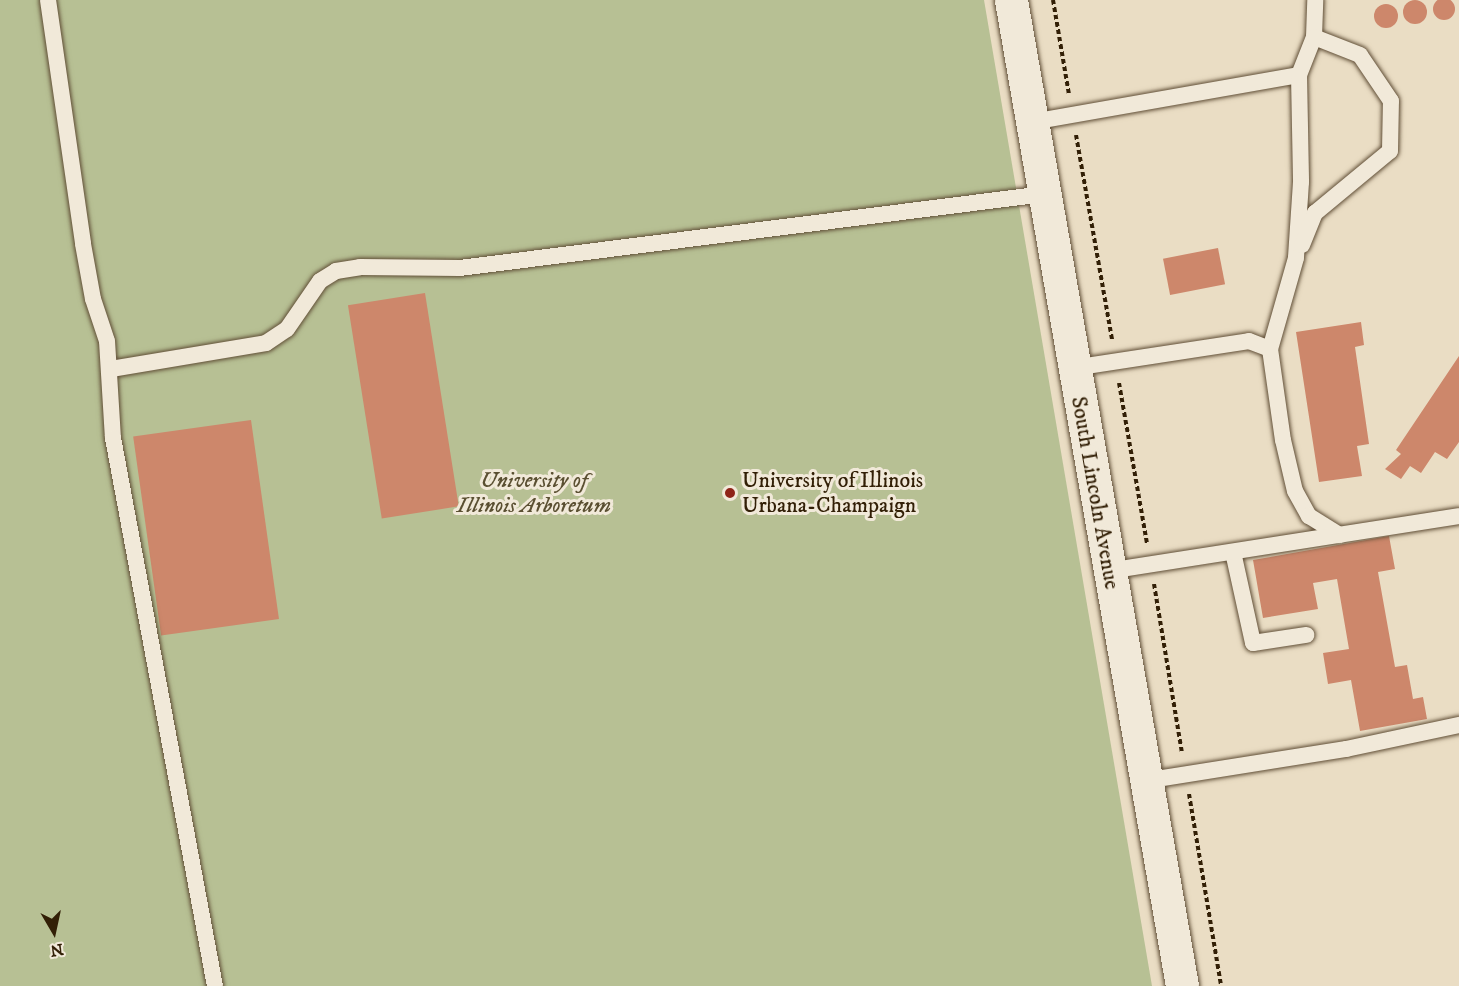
<!DOCTYPE html>
<style>
body{margin:0}
#map{position:relative;width:1459px;height:986px;overflow:hidden;background:#eaddc4;font-family:"IM FELL DW Pica",serif}
div>[style]{position:absolute}
[style*='--x']{left:calc(var(--x)*1px);top:calc(var(--y)*1px);width:calc(var(--w)*1px);rotate:calc(var(--a)*1deg)}
.green>*{inset:0;background:#b7c094}
.building>*{inset:0;background:#cd876b;transform-origin:0 0}
.round{border-radius:50%}
.path>*{height:4px;margin-top:-2px;transform-origin:0;background:repeating-linear-gradient(90deg,#321f06 0 4.5px,transparent 0 7.5px)}
.roads{filter:drop-shadow(0 0 2px #604e36) drop-shadow(0 0 2px #604e36)}
.lane>*{height:16px;margin:-8px;padding:0 8px;transform-origin:8px;border-radius:8px;background:#f1e9d9}
.secondary>*{height:33px;margin:-16.5px;padding:0 16.5px;transform-origin:16.5px;border-radius:16.5px;background:#f1e9d9}
.dots>*{width:16px;height:16px;translate:-50% -50%;box-sizing:border-box;border:3px solid #f1e9d9;border-radius:50%}
span{translate:-50% -50%;white-space:nowrap;text-align:center;line-height:1.15;-webkit-text-stroke:6px #f1e9d9;paint-order:stroke}
.park-label{font-size:22px;color:#5a4f31;font-style:italic}
.poi-label{font-size:22px;color:#321f06}
.left{translate:0 -50%;text-align:left}
.street-label{font-size:22px;color:#321f06}
.north{position:absolute;left:24px;top:902px;width:60px;height:60px;-webkit-text-stroke:4px #f1e9d9;paint-order:stroke;rotate:171deg;font-size:16px;font-weight:700;line-height:24px;text-align:center;color:#321f06}
.north::after{content:'';display:block;margin:auto;width:21px;height:27px;background:#321f06;clip-path:polygon(50% 0,100% 100%,50% 72%,0 100%)}
</style>
<div id="map">
<div class="green">
<div style="clip-path:polygon(0 0,984px 0,1152px 986px,0 986px)"></div>
</div>
<div class="building">
<div class="round" style="left:1433px;top:-2px;width:22px;height:22px"></div>
<div class="round" style="left:1403px;top:0;width:24px;height:24px"></div>
<div class="round" style="left:1374px;top:4px;width:24px;height:24px"></div>
<div style="left:1218px;top:248px;width:37px;height:56px;rotate:79deg"></div>
<div style="left:425px;top:293px;width:216px;height:78px;rotate:81deg"></div>
<div style="clip-path:polygon(1361px 322px,1364px 345px,1355px 347px,1369px 444px,1357px 446px,1362px 476px,1319px 482px,1296px 332px)"></div>
<div style="clip-path:polygon(1459px 356px,1459px 442px,1447px 459px,1435px 452px,1421px 473px,1410px 466px,1401px 479px,1385px 469px,1401px 454px,1396px 450px)"></div>
<div style="left:251px;top:420px;width:201px;height:119px;rotate:82deg"></div>
<div style="clip-path:polygon(1389px 536px,1395px 569px,1378px 572px,1395px 667px,1407px 665px,1413px 699px,1423px 697px,1427px 719px,1360px 731px,1351px 680px,1328px 684px,1323px 653px,1349px 649px,1337px 579px,1313px 583px,1318px 609px,1263px 618px,1253px 560px)"></div>
</div>
<div class="path">
<div style="--x:1053;--y:0;--w:96;--a:80.4"></div>
<div style="--x:1076;--y:135;--w:208;--a:80"></div>
<div style="--x:1119;--y:383;--w:163;--a:80.1"></div>
<div style="--x:1154;--y:584;--w:172;--a:80.6"></div>
<div style="--x:1189;--y:794;--w:195;--a:80.5"></div>
</div>
<div class="roads">
<div class="lane">
<div style="--x:48;--y:0;--w:246;--a:81.8"></div>
<div style="--x:83;--y:244;--w:56;--a:79.7"></div>
<div style="--x:93;--y:299;--w:44;--a:71.6"></div>
<div style="--x:107;--y:341;--w:97;--a:86.5"></div>
<div style="--x:113;--y:438;--w:557;--a:79.46"></div>
<div style="--x:1299;--y:75;--w:107;--a:88.9"></div>
<div style="--x:1301;--y:182;--w:76;--a:93.8"></div>
<div style="--x:1296;--y:258;--w:95;--a:105.9"></div>
<div style="--x:1270;--y:349;--w:92;--a:81.9"></div>
<div style="--x:1283;--y:440;--w:52;--a:76.8"></div>
<div style="--x:1295;--y:491;--w:29;--a:61"></div>
<div style="--x:1309;--y:516;--w:36;--a:32"></div>
<div style="--x:1032;--y:122;--w:271;--a:-10"></div>
<div style="--x:1299;--y:75;--w:41;--a:-68.5"></div>
<div style="--x:1314;--y:37;--w:37;--a:-88"></div>
<div style="--x:1302;--y:245;--w:35;--a:-68"></div>
<div style="--x:1315;--y:213;--w:97;--a:-39.6"></div>
<div style="--x:1390;--y:151;--w:50;--a:-88.9"></div>
<div style="--x:1391;--y:101;--w:55;--a:-124"></div>
<div style="--x:1360;--y:55;--w:49;--a:-158.6"></div>
<div style="--x:1073;--y:368;--w:178;--a:-8.7"></div>
<div style="--x:1249;--y:341;--w:22;--a:21"></div>
<div style="--x:111;--y:369;--w:157;--a:-9.5"></div>
<div style="--x:266;--y:343;--w:25;--a:-34"></div>
<div style="--x:287;--y:329;--w:58;--a:-55.5"></div>
<div style="--x:320;--y:281;--w:19;--a:-32"></div>
<div style="--x:336;--y:271;--w:24;--a:-9"></div>
<div style="--x:360;--y:267;--w:100;--a:0.6"></div>
<div style="--x:460;--y:268;--w:589;--a:-7.22"></div>
<div style="--x:1233;--y:552;--w:93;--a:77.6"></div>
<div style="--x:1253;--y:643;--w:54;--a:-8.6"></div>
<div style="--x:1108;--y:571;--w:355;--a:-8.9"></div>
<div style="--x:1144;--y:781;--w:205;--a:-9"></div>
<div style="--x:1346;--y:749;--w:116;--a:-12"></div>
</div>
<div class="secondary">
<div style="--x:1011;--y:0;--w:1001;--a:80.16"></div>
</div>
</div>
<div class="dots">
<div style="left:730px;top:493px;background:#8f2418"></div>
</div>
<div class="park-label">
<span style="left:534px;top:493px">University of<br>Illinois Arboretum</span>
</div>
<div class="poi-label">
<span class="left" style="left:742px;top:493px">University of Illinois<br>Urbana-Champaign</span>
</div>
<div class="street-label">
<span style="left:1095px;top:493px;rotate:80deg">South Lincoln Avenue</span>
</div>
<div class="north">N</div>
</div>
